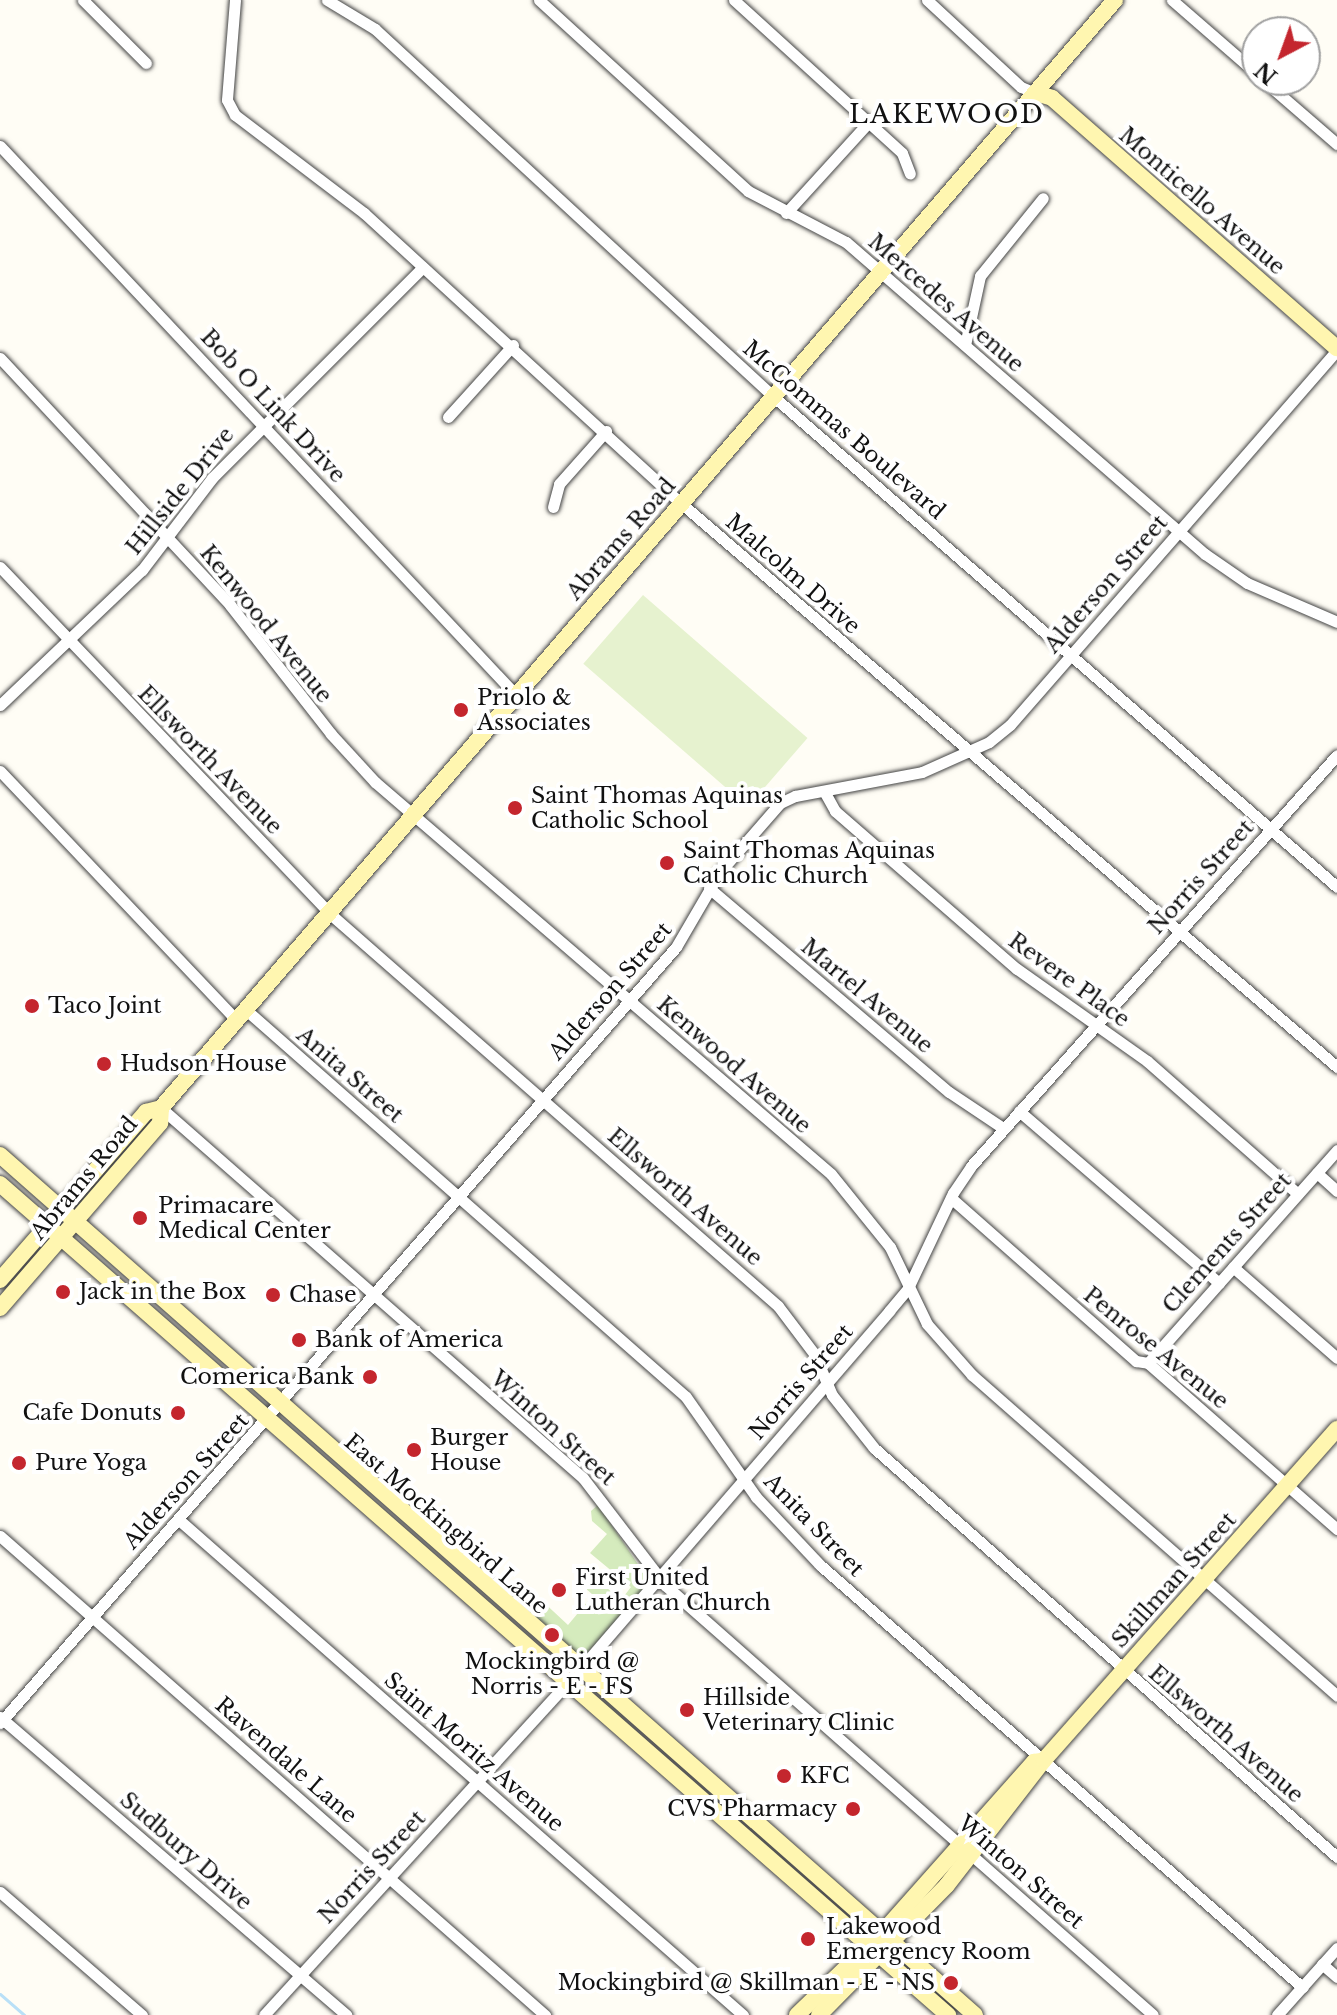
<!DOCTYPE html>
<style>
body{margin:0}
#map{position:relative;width:1337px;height:2015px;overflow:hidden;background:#fffdf5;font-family:"Libre Baskerville",serif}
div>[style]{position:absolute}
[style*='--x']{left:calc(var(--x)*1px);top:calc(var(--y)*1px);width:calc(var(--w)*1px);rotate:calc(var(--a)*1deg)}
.green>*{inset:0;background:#d5ebbd}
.pitch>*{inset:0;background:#e6f2cf;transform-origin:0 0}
.stream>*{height:3px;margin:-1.5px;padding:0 1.5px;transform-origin:1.5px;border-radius:1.5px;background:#b9e0f7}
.roads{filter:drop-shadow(0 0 2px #444) drop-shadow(0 0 2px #444)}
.street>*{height:11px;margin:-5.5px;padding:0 5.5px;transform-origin:5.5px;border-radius:5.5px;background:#fff}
.secondary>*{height:16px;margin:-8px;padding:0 8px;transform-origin:8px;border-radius:8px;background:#fff6b0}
.dots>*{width:22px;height:22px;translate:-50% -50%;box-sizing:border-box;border:4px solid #fff;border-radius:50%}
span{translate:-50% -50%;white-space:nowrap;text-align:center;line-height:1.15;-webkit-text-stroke:8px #fff;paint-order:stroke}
.street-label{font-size:22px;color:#111}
.poi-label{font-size:22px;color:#111}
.left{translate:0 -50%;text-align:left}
.right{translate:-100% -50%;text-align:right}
.quarter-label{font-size:26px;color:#111;letter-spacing:2px}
.north{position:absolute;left:1241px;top:16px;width:80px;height:80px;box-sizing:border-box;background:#fff;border:2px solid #a0a0a0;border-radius:50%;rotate:221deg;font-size:22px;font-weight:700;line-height:32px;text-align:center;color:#111}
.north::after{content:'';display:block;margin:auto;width:28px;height:36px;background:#c4262e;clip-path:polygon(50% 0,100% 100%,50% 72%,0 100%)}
</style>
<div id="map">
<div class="green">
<div style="clip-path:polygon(598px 1505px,650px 1582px,582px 1659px,512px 1598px,524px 1584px,568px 1625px,593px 1595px,575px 1579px,580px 1565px,621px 1600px,631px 1587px,590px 1553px,607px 1534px,592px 1521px,591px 1511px)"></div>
</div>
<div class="pitch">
<div style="left:643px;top:595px;width:218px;height:91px;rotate:41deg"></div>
</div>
<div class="stream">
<div style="--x:0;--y:1994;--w:32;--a:41"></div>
</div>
<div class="roads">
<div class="street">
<div style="--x:83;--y:0;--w:89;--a:45"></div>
<div style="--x:235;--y:0;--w:100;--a:94.6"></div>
<div style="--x:227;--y:100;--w:17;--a:62"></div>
<div style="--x:235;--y:115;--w:162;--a:37.2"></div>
<div style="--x:364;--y:213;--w:431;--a:42.5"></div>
<div style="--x:682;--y:504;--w:864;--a:40.68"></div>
<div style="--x:327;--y:0;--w:56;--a:31.1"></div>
<div style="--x:375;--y:29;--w:543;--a:42.69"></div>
<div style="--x:774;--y:397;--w:746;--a:41.03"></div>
<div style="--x:539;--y:0;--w:283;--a:42.4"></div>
<div style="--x:748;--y:191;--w:110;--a:27.5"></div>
<div style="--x:846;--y:242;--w:476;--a:41"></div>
<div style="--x:1205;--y:554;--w:51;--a:34.6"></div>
<div style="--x:1247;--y:583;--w:98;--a:23.4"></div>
<div style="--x:734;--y:0;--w:227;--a:42.3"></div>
<div style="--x:902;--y:153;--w:22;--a:69"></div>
<div style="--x:927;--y:0;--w:128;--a:42.8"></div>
<div style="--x:1021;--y:87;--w:16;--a:22"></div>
<div style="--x:1172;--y:0;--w:113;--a:41"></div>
<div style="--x:1263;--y:80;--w:98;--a:40.9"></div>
<div style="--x:0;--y:146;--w:752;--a:46.78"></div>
<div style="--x:786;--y:213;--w:122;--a:-47.7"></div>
<div style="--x:965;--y:345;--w:71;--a:-77.7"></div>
<div style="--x:980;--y:276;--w:100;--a:-51.1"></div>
<div style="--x:0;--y:358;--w:338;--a:47"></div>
<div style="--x:230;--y:605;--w:164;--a:51.9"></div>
<div style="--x:331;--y:734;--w:65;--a:47.5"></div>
<div style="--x:375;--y:782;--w:601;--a:40.68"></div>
<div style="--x:831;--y:1174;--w:94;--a:51.1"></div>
<div style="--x:890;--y:1247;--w:85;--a:64.3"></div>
<div style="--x:927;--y:1324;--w:68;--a:48.6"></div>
<div style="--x:972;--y:1375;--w:486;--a:41.3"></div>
<div style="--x:448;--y:417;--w:97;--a:-47.9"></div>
<div style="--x:553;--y:507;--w:24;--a:-75"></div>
<div style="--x:559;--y:484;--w:71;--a:-48.4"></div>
<div style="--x:0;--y:567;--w:476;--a:46.4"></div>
<div style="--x:328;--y:912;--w:598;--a:41.2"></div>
<div style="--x:778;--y:1306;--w:61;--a:52.9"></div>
<div style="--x:815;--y:1355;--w:43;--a:67"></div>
<div style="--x:832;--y:1395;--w:68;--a:51.6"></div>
<div style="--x:874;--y:1448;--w:618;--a:41.46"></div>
<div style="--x:0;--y:705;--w:196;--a:-43.6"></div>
<div style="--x:142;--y:570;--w:116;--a:-52.7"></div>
<div style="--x:212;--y:478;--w:298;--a:-45"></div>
<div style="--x:0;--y:771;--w:343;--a:46.5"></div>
<div style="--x:824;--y:791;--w:23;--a:61"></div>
<div style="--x:835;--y:811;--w:241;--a:41"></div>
<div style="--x:1017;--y:969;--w:159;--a:35.3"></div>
<div style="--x:1147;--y:1061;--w:201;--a:41.4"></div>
<div style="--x:709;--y:888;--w:315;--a:40.4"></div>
<div style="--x:949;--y:1092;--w:65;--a:33.7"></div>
<div style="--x:245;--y:1009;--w:587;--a:41.34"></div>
<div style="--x:686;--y:1397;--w:122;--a:55"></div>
<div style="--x:756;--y:1497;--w:93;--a:46.7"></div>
<div style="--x:820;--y:1565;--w:641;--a:41.2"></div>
<div style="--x:161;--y:1108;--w:561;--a:41.24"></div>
<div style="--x:583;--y:1478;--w:135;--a:52.5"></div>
<div style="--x:665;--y:1585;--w:650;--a:41.38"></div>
<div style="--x:1019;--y:1111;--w:264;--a:40.7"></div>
<div style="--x:1317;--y:1173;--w:27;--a:42"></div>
<div style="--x:951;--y:1198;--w:247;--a:41.4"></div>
<div style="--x:1136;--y:1361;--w:12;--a:9"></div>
<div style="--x:1148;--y:1363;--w:252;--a:41.3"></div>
<div style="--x:1233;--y:1267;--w:138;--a:41.2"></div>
<div style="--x:1148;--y:1363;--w:285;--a:-48.4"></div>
<div style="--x:178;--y:1519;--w:752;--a:41.28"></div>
<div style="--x:0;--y:1536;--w:726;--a:41.31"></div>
<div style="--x:0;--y:1717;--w:457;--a:40.7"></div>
<div style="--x:0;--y:1723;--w:1029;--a:-48.94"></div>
<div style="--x:676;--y:947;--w:86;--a:-59.8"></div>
<div style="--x:719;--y:873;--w:93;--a:-48.9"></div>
<div style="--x:780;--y:803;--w:17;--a:-25"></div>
<div style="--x:795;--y:796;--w:129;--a:-10.7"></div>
<div style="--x:922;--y:772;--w:73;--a:-24.1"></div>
<div style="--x:989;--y:742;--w:27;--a:-39"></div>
<div style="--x:1010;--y:725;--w:498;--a:-48.9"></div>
<div style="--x:0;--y:1892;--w:188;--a:40.9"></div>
<div style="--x:1322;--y:1964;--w:20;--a:41"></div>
<div style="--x:264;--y:2015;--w:481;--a:-47.6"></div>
<div style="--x:588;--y:1660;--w:461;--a:-49.2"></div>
<div style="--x:889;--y:1311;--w:30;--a:-50"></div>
<div style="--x:908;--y:1288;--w:105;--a:-64.7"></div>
<div style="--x:953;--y:1193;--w:32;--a:-56"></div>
<div style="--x:971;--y:1166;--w:550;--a:-48.31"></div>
<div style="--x:1277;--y:2015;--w:90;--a:-48.2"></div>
</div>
<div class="secondary">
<div style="--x:1036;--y:93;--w:17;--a:17"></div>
<div style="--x:1052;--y:98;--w:379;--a:41.3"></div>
<div style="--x:0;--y:1155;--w:1300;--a:41.41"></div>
<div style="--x:0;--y:1184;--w:1261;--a:41.24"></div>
<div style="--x:0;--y:1280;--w:223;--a:-49"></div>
<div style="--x:146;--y:1112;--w:16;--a:-15"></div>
<div style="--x:161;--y:1108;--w:1462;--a:-49.27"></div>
<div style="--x:0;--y:1308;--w:245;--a:-49.1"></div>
<div style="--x:160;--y:1123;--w:15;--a:-86"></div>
<div style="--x:797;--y:2015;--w:118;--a:-44"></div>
<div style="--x:882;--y:1933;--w:229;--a:-48.4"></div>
<div style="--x:1034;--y:1762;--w:7;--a:-8"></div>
<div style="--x:819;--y:2015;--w:182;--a:-45.4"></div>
<div style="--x:947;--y:1885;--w:158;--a:-52.2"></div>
<div style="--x:1044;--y:1760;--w:442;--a:-48.5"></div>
</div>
</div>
<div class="dots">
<div style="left:461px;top:710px;background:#c4262e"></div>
<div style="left:515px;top:808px;background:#c4262e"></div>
<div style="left:667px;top:863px;background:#c4262e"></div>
<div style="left:32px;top:1006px;background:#c4262e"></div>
<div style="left:104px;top:1064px;background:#c4262e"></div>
<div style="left:140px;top:1218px;background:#c4262e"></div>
<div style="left:63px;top:1292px;background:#c4262e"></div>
<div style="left:273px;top:1295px;background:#c4262e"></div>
<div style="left:299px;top:1340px;background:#c4262e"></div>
<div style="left:370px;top:1377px;background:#c4262e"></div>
<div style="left:178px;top:1413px;background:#c4262e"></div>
<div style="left:414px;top:1450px;background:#c4262e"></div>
<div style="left:19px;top:1463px;background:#c4262e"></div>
<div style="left:559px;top:1590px;background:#c4262e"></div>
<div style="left:552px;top:1635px;background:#c4262e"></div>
<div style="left:687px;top:1710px;background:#c4262e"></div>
<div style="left:784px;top:1776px;background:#c4262e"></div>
<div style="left:853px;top:1809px;background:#c4262e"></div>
<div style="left:808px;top:1939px;background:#c4262e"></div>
<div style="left:951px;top:1983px;background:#c4262e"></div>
</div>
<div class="street-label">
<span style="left:1202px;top:201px;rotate:41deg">Monticello Avenue</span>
<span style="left:946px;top:303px;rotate:41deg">Mercedes Avenue</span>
<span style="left:273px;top:406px;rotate:47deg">Bob O Link Drive</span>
<span style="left:844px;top:430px;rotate:41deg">McCommas Boulevard</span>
<span style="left:180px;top:491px;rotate:-51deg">Hillside Drive</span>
<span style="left:621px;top:539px;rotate:-49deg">Abrams Road</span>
<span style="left:793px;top:574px;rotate:41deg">Malcolm Drive</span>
<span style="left:1106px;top:584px;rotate:-49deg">Alderson Street</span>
<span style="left:266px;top:624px;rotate:51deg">Kenwood Avenue</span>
<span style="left:210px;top:760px;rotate:46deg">Ellsworth Avenue</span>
<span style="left:1201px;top:877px;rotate:-48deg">Norris Street</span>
<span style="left:1069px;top:980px;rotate:36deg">Revere Place</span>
<span style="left:610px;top:991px;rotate:-49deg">Alderson Street</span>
<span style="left:867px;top:996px;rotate:40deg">Martel Avenue</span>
<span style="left:734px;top:1065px;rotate:41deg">Kenwood Avenue</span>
<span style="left:350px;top:1075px;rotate:41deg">Anita Street</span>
<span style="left:84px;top:1178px;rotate:-50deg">Abrams Road</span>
<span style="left:685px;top:1197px;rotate:41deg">Ellsworth Avenue</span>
<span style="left:1227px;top:1243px;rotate:-48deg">Clements Street</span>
<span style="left:1156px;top:1348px;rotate:39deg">Penrose Avenue</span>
<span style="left:801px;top:1382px;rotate:-49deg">Norris Street</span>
<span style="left:553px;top:1428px;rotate:42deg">Winton Street</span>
<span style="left:186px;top:1481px;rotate:-48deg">Alderson Street</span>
<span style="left:446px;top:1524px;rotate:41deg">East Mockingbird Lane</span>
<span style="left:814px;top:1525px;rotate:46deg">Anita Street</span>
<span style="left:1174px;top:1580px;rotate:-48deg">Skillman Street</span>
<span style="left:1226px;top:1734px;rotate:41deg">Ellsworth Avenue</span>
<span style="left:474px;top:1752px;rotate:41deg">Saint Moritz Avenue</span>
<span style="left:286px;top:1760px;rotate:41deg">Ravendale Lane</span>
<span style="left:186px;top:1851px;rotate:41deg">Sudbury Drive</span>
<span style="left:372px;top:1867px;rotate:-47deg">Norris Street</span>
<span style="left:1021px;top:1872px;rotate:41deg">Winton Street</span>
</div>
<div class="poi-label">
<span class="left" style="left:477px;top:710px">Priolo &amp;<br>Associates</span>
<span class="left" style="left:531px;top:808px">Saint Thomas Aquinas<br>Catholic School</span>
<span class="left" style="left:683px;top:863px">Saint Thomas Aquinas<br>Catholic Church</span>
<span class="left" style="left:48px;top:1006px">Taco Joint</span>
<span class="left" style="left:120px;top:1064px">Hudson House</span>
<span class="left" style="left:158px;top:1218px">Primacare<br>Medical Center</span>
<span class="left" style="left:79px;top:1292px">Jack in the Box</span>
<span class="left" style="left:289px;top:1295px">Chase</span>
<span class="left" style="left:315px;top:1340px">Bank of America</span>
<span class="right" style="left:354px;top:1377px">Comerica Bank</span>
<span class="right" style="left:162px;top:1413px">Cafe Donuts</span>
<span class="left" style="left:430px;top:1450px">Burger<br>House</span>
<span class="left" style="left:35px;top:1463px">Pure Yoga</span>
<span class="left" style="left:575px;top:1590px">First United<br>Lutheran Church</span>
<span style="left:552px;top:1674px">Mockingbird @<br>Norris - E - FS</span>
<span class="left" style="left:703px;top:1710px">Hillside<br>Veterinary Clinic</span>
<span class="left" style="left:800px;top:1776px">KFC</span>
<span class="right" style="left:837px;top:1809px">CVS Pharmacy</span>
<span class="left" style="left:826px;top:1939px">Lakewood<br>Emergency Room</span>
<span class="right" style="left:935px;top:1983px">Mockingbird @ Skillman - E - NS</span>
</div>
<div class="quarter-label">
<span style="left:947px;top:115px">LAKEWOOD</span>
</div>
<div class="north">N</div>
</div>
